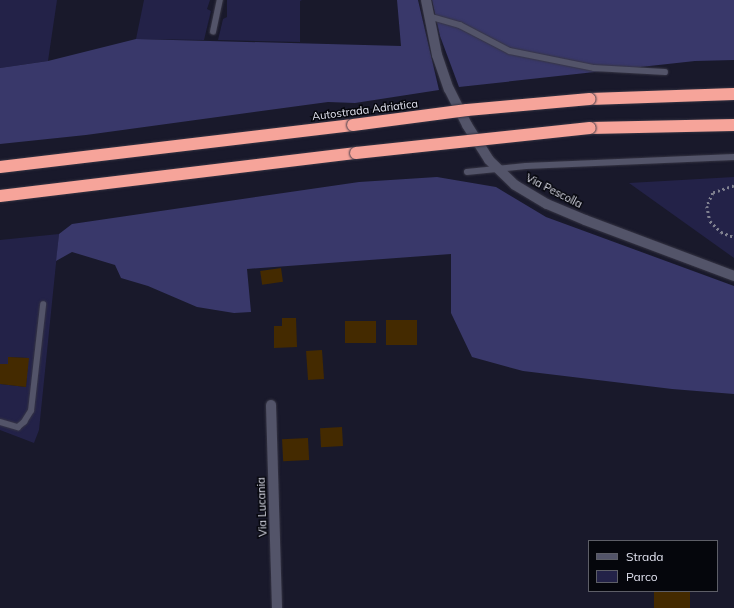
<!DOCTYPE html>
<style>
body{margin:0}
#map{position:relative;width:734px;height:608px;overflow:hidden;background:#19192b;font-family:Mulish,sans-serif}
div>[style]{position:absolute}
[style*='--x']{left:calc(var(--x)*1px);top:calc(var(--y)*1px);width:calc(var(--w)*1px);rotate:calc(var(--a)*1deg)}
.green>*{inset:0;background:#232248}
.forest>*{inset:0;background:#39386a}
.building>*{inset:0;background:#442a00;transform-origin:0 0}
.path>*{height:2.5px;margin-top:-1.25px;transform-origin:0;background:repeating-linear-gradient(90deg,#808190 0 2px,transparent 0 5px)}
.roads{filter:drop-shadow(0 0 1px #363544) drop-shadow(0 0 1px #363544)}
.service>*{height:5.5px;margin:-2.75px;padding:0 2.75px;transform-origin:2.75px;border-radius:2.75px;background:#535469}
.minor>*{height:10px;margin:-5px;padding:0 5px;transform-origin:5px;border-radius:5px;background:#535469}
.tertiary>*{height:10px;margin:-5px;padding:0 5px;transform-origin:5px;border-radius:5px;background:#535469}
.motorway>*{height:12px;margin:-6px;padding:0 6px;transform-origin:6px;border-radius:6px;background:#f6a49a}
.bridges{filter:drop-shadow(0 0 1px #363544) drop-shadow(0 0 1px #363544)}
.motorway-bridge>*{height:12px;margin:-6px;padding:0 6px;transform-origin:6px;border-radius:6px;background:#f6a49a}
span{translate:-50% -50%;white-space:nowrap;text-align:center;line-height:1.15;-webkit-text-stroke:3px #05060c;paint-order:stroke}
.street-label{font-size:11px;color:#e2e3f0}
.legend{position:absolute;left:588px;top:540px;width:130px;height:52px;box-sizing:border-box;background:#05060c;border:1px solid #5d5e67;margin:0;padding:5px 7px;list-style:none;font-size:12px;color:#e2e3f0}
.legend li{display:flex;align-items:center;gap:8px;height:20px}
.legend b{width:20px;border:1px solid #5d5e67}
</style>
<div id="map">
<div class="green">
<div style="clip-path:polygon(0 0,57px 0,48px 61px,0 68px)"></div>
<div style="clip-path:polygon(144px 0,210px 0,207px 9px,211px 11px,204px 40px,136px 39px)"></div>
<div style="clip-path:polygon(227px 0,302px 0,300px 1px,300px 42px,218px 40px,223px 19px,227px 17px)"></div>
<div style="clip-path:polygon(734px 177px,734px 258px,629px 183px)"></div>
<div style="clip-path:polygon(59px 234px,39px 430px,34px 443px,0 430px,0 384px,26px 387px,28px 358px,8px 357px,8px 364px,0 364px,0 240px)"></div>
</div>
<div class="forest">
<div style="clip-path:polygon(397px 0,418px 0,439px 90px,355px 103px,328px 102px,86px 135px,0 144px,0 68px,48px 61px,136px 39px,401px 46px)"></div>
<div style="clip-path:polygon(432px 0,734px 0,734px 60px,695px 61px,459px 87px,440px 36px)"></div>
<div style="clip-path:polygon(437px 177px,496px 187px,546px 217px,734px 286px,734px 394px,672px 389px,523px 371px,472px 357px,451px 313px,451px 254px,247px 269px,251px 312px,234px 313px,197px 307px,148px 286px,121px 278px,115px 265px,72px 252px,56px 261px,59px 234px,72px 224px,359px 182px)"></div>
</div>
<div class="building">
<div style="left:281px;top:268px;width:14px;height:21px;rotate:82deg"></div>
<div style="clip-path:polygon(282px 318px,296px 318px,297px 347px,274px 348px,274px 326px,282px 326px)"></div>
<div style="left:386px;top:320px;width:31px;height:25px"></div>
<div style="left:345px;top:321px;width:31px;height:22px"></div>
<div style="left:322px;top:350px;width:29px;height:16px;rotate:86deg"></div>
<div style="clip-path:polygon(8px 357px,29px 358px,26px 387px,0 384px,0 364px,8px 364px)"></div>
<div style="left:342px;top:427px;width:19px;height:22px;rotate:87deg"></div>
<div style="left:308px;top:438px;width:22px;height:26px;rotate:87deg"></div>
<div style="left:654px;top:591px;width:36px;height:17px"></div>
</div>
<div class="path">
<div style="--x:734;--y:186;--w:22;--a:162"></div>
<div style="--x:713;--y:193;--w:14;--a:115"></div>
<div style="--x:707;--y:206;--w:15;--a:79"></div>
<div style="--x:710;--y:221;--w:16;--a:45"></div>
<div style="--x:721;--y:232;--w:14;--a:21"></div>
</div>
<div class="roads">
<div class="service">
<div style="--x:428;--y:16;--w:33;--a:16"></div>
<div style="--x:460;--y:25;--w:56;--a:27.5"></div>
<div style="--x:510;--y:51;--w:86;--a:11.4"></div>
<div style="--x:594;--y:68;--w:71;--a:3.2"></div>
<div style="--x:213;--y:32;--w:33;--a:-78"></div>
<div style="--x:467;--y:172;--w:59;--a:-5.8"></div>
<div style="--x:526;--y:166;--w:208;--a:-2.5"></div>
<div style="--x:0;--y:422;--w:19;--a:16"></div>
<div style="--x:18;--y:427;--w:8;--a:-40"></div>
<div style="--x:24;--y:422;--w:13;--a:-58"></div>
<div style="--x:31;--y:411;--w:107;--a:-83.5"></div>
</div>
<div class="minor">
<div style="--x:271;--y:405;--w:203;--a:88.3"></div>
</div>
<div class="tertiary">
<div style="--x:426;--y:0;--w:56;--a:78.7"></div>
<div style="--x:437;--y:55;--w:36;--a:71"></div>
<div style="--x:449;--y:89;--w:40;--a:63.4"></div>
<div style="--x:467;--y:125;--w:41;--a:57.8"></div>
<div style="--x:489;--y:160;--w:36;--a:44"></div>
<div style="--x:515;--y:185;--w:37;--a:31"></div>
<div style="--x:547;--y:204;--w:41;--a:22.8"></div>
<div style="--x:585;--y:220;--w:159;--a:20.6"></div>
</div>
<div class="motorway">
<div style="--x:590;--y:99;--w:144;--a:-2"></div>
<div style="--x:590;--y:128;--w:144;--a:-1.2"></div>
<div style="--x:0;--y:167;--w:355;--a:-6.8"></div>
<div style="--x:0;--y:196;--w:359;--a:-6.9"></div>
</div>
</div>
<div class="bridges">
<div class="motorway-bridge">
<div style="--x:353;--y:125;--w:115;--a:-7.5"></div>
<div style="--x:467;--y:110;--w:123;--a:-5.1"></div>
<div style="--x:356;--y:153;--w:235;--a:-6.1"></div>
</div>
</div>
<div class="street-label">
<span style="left:365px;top:110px;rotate:-7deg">Autostrada Adriatica</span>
<span style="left:554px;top:191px;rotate:27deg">Via Pescolla</span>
<span style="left:262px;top:507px;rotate:-92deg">Via Lucania</span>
</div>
<ul class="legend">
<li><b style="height:5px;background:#535469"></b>Strada</li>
<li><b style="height:11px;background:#232248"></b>Parco</li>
</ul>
</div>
